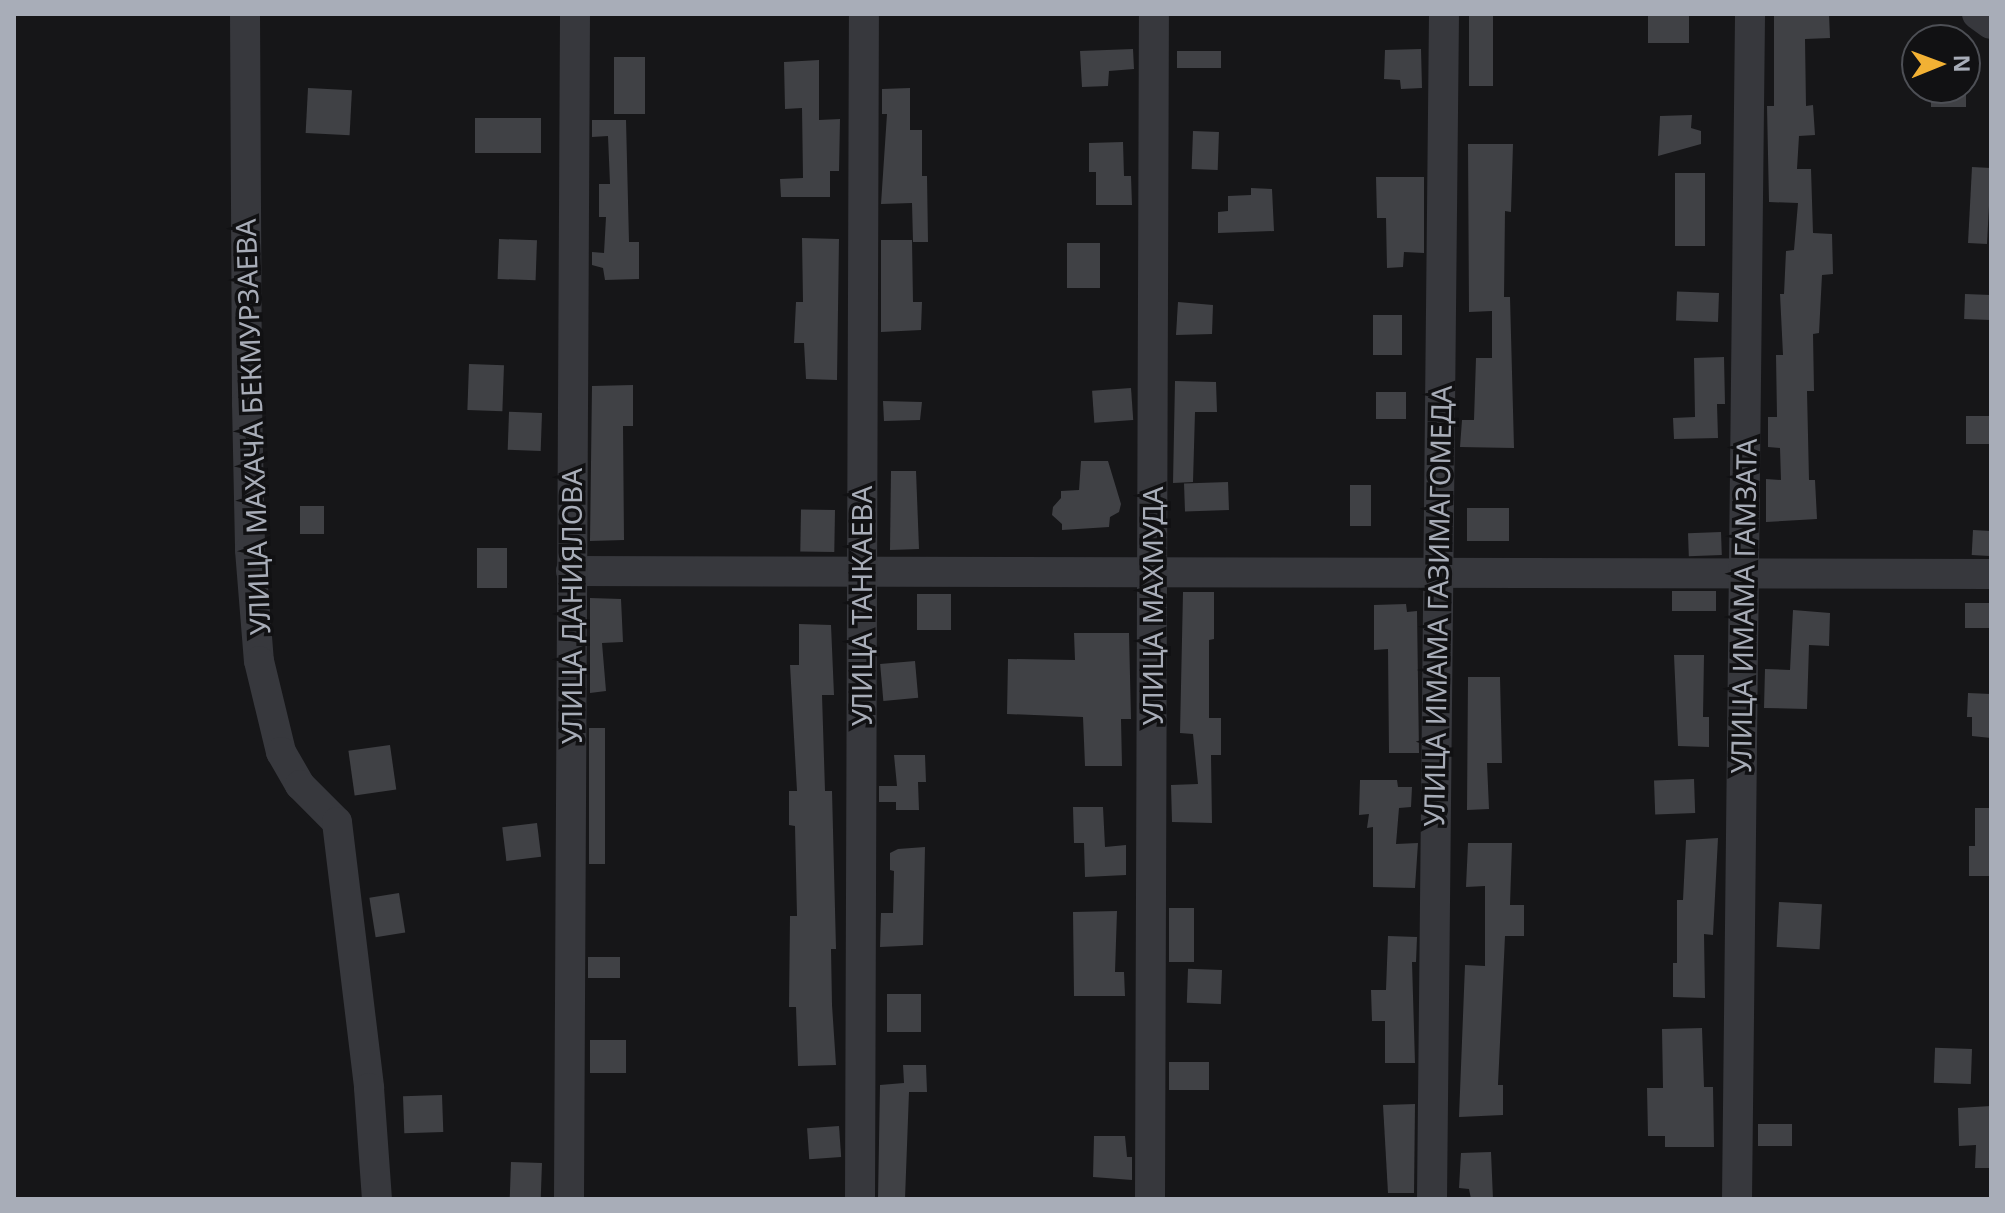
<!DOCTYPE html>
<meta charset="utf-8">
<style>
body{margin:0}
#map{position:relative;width:2005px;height:1213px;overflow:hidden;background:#161618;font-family:"Noto Sans",sans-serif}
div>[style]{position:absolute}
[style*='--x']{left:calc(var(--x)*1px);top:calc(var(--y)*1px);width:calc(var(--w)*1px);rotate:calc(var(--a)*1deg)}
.building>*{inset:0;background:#404145;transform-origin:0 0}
.minor>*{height:30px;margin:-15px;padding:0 15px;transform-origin:15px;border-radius:15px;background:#37383d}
span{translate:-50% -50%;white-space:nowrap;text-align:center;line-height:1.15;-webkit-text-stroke:7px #111113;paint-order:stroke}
.street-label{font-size:28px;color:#a8adb8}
.frame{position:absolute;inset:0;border:16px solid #a8adb8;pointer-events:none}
.north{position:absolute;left:1901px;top:24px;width:80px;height:80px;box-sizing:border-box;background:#111113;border:2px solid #4d4f55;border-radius:50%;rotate:89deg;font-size:22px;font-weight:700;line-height:32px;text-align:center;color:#a8adb8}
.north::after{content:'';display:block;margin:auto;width:28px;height:36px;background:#f2b134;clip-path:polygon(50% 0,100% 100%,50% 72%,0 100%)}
</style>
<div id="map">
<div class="building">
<div style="left:1469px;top:14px;width:24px;height:72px"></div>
<div style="left:1648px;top:14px;width:41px;height:29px"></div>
<div style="clip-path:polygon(1774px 14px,1829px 14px,1830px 38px,1805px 39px,1806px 106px,1813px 105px,1815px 135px,1799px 136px,1797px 169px,1811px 169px,1813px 233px,1832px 234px,1833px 274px,1822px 275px,1819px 333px,1813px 334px,1814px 391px,1807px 391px,1809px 480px,1815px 480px,1817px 519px,1766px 522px,1766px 479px,1781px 480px,1780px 448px,1768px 447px,1768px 417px,1777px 417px,1776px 355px,1783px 355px,1780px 294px,1784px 294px,1786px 251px,1794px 250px,1798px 203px,1769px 202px,1767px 106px,1774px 106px)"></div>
<div style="clip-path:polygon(1133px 49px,1134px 69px,1109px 71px,1108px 86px,1082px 87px,1080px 51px)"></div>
<div style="clip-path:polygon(1421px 49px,1422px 88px,1401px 89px,1400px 80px,1384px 79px,1385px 50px)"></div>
<div style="left:1221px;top:51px;width:17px;height:44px;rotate:90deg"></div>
<div style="left:645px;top:57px;width:57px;height:31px;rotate:90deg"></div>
<div style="clip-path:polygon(819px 60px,819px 120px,840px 119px,839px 171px,830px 171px,830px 197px,781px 197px,780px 179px,803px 178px,802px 108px,785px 109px,784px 62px)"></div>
<div style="left:308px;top:88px;width:44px;height:45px;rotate:3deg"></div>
<div style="clip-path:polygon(910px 88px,910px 130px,922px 130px,922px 176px,927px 176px,928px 242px,913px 242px,912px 203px,881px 204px,887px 114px,882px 114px,882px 89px)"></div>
<div style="left:1931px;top:88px;width:35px;height:19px"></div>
<div style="clip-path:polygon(1692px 115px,1691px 128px,1701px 131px,1701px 144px,1658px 156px,1660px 116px)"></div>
<div style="left:475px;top:118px;width:66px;height:35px"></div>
<div style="clip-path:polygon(592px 120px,626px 120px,629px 242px,639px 242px,639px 279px,605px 280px,603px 268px,592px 265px,592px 252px,604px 253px,606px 217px,599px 217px,599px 184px,610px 184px,608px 136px,592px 137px)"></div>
<div style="left:1193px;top:131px;width:26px;height:38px;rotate:2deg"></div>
<div style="clip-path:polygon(1123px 142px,1124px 176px,1131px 176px,1132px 205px,1096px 205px,1096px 172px,1089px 172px,1089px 143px)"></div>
<div style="clip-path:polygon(1468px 144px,1513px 144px,1511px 212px,1505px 211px,1504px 297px,1510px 297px,1514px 448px,1460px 447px,1462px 420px,1474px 420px,1476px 358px,1492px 358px,1492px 311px,1469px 312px)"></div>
<div style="left:1972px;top:167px;width:19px;height:76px;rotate:3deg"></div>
<div style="left:1675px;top:173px;width:30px;height:73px"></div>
<div style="clip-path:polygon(1376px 177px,1424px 177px,1424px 253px,1404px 252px,1403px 267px,1387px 268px,1386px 218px,1377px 218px)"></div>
<div style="clip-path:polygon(1251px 188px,1272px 189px,1274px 231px,1218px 233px,1218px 212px,1228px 211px,1228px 196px,1251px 195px)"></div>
<div style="clip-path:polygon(802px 238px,839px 239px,837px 380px,806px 379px,804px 343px,794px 343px,796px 302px,803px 302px)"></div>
<div style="left:499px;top:239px;width:38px;height:40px;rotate:2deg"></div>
<div style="clip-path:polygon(881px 240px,912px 240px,913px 302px,922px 302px,921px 330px,881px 332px)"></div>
<div style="left:1067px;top:243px;width:33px;height:45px"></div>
<div style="left:1719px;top:293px;width:29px;height:42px;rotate:92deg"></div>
<div style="left:1965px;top:294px;width:26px;height:25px;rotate:2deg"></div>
<div style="clip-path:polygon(1178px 302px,1213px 305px,1212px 334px,1176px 335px)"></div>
<div style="left:1373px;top:315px;width:29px;height:40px"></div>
<div style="clip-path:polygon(1724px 357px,1725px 404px,1717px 404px,1718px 438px,1674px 439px,1673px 418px,1695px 417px,1694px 358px)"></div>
<div style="left:469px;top:364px;width:35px;height:46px;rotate:2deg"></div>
<div style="clip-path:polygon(1175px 381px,1216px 382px,1217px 412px,1195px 412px,1193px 482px,1173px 483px)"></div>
<div style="clip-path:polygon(633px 385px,633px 426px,623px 426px,624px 540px,590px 541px,592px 386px)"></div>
<div style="left:1131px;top:388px;width:32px;height:39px;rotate:86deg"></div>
<div style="left:1376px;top:392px;width:30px;height:27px"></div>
<div style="clip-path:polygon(883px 401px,922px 402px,920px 420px,884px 421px)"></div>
<div style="left:542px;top:413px;width:38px;height:33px;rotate:92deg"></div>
<div style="left:1966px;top:416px;width:25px;height:28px"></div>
<div style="clip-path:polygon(1081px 461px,1108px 461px,1121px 504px,1119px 512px,1110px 517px,1109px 527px,1062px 530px,1062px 524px,1052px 515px,1053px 507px,1061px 498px,1061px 491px,1079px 490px)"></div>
<div style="clip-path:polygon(891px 471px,916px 471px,919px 549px,890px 550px)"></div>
<div style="left:1228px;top:482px;width:28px;height:44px;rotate:88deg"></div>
<div style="left:1371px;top:485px;width:41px;height:21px;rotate:90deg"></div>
<div style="left:300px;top:506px;width:24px;height:28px"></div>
<div style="left:1509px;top:508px;width:33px;height:42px;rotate:90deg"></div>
<div style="left:835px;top:510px;width:42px;height:34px;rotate:91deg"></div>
<div style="left:1973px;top:530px;width:18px;height:25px;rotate:3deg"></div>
<div style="left:1721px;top:532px;width:23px;height:33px;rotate:88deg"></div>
<div style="left:477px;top:548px;width:30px;height:40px"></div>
<div style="left:1672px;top:591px;width:44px;height:20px"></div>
<div style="clip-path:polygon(1183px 592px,1214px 592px,1214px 639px,1209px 640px,1209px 718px,1221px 718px,1221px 755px,1211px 755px,1212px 823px,1172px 822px,1171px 785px,1198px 784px,1193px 734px,1180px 733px)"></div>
<div style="left:917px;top:594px;width:34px;height:36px"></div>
<div style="clip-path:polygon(590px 598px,621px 599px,623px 642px,602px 643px,606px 691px,590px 693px)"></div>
<div style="left:1965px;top:603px;width:26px;height:25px"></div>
<div style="clip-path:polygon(1406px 604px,1407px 612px,1417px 611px,1419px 753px,1389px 753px,1388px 649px,1374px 650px,1374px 605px)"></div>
<div style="clip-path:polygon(1793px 610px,1830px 613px,1829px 646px,1809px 645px,1807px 709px,1764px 708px,1765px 669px,1790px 670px)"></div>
<div style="clip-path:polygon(799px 624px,831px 625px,834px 695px,822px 695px,825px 791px,832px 791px,836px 949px,831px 949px,832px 1005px,836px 1065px,798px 1066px,796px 1007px,789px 1007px,790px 916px,797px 916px,795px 826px,789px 825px,789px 791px,797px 791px,790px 665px,799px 665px)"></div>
<div style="clip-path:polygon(1074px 633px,1129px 633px,1131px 719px,1121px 719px,1122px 766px,1085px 766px,1083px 717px,1007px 714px,1008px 659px,1075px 660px)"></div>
<div style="clip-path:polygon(1674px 655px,1704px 655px,1703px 717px,1709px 717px,1709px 747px,1678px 746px)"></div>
<div style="left:915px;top:661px;width:37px;height:35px;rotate:85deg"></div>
<div style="clip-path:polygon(1468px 677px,1500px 677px,1502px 763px,1487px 763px,1489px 809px,1467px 810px)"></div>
<div style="clip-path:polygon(1968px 693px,1991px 694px,1991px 738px,1972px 736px,1972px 717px,1967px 717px)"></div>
<div style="left:589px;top:728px;width:16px;height:136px"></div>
<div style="left:390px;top:745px;width:45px;height:42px;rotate:82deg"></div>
<div style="clip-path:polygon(894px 755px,925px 755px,926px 782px,918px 782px,919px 810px,896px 810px,896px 802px,879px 802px,879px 786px,897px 786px)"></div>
<div style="left:1694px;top:779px;width:34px;height:40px;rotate:88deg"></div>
<div style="clip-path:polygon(1360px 780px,1397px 780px,1398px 787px,1412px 787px,1411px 807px,1399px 808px,1396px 844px,1418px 843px,1415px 888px,1373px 887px,1373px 827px,1367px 828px,1369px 814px,1359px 815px)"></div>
<div style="clip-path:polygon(1073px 807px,1103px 807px,1105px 847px,1126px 845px,1126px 875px,1085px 877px,1084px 843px,1074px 843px)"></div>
<div style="clip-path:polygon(1975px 808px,1991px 808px,1991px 876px,1969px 876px,1969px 846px,1975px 846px)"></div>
<div style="left:537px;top:823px;width:34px;height:35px;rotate:83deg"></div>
<div style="clip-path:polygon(1718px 838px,1713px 935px,1704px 934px,1705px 998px,1673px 997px,1673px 963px,1677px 963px,1677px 900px,1683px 900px,1686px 840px)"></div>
<div style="clip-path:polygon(1468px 843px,1512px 843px,1510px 905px,1524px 905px,1524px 936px,1505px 936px,1498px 1085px,1503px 1085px,1503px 1115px,1459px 1117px,1465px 965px,1485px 966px,1485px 886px,1466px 887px)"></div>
<div style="clip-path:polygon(925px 847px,923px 945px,880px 947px,881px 913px,893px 913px,894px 871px,890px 870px,890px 853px,898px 849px)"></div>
<div style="left:399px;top:893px;width:40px;height:30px;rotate:81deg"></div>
<div style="left:1779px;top:902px;width:43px;height:45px;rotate:3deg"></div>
<div style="left:1169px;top:908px;width:25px;height:54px"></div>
<div style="clip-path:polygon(1117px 911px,1115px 972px,1124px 972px,1125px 996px,1074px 996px,1073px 912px)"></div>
<div style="clip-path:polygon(1388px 936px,1417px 937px,1416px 962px,1412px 962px,1415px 1063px,1385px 1063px,1385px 1021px,1372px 1021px,1371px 990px,1386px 990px)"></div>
<div style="left:588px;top:957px;width:32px;height:21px"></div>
<div style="left:1222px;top:970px;width:34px;height:34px;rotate:92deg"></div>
<div style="left:887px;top:994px;width:34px;height:38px"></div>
<div style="clip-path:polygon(1702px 1028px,1704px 1087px,1713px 1087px,1714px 1147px,1665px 1147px,1665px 1136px,1648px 1136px,1647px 1088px,1663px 1088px,1662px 1029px)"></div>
<div style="left:590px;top:1040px;width:36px;height:33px"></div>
<div style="left:1972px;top:1049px;width:35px;height:37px;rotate:92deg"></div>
<div style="left:1209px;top:1062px;width:28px;height:40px;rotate:90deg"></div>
<div style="clip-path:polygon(903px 1065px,926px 1065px,927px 1092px,909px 1092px,905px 1199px,878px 1199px,880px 1085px,904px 1083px)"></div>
<div style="left:442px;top:1095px;width:37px;height:39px;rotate:88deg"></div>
<div style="clip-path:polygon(1415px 1104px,1414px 1193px,1388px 1193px,1383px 1105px)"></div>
<div style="clip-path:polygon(1991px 1106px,1991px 1168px,1975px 1168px,1976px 1145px,1959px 1146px,1958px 1108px)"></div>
<div style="left:1758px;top:1124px;width:34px;height:22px"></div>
<div style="left:839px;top:1126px;width:31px;height:32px;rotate:86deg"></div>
<div style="clip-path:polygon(1094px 1136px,1125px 1136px,1127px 1157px,1132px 1157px,1132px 1180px,1093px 1177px)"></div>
<div style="clip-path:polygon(1491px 1152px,1493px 1199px,1471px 1199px,1469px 1189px,1459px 1188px,1461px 1153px)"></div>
<div style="left:511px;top:1162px;width:31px;height:37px;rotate:2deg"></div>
</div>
<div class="minor">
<div style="--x:245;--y:14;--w:389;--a:89.7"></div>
<div style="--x:247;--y:403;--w:147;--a:88.8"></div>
<div style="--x:250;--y:550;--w:111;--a:85.4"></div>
<div style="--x:259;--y:661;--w:94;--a:76.4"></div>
<div style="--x:281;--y:752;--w:38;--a:60"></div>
<div style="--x:300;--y:785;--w:52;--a:45"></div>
<div style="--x:337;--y:822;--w:268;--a:83.1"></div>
<div style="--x:369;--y:1088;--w:111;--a:85.9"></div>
<div style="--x:1977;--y:14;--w:17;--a:36"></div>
<div style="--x:571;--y:571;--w:1420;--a:0.12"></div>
<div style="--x:569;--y:1199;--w:1185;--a:-89.71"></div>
<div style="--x:860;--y:1199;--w:1185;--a:-89.81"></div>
<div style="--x:1150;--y:1199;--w:1185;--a:-89.81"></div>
<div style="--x:1432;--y:1199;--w:1185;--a:-89.42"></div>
<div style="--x:1737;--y:1199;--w:1185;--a:-89.37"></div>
</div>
<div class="street-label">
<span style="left:252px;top:427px;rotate:-92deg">УЛИЦА МАХАЧА БЕКМУРЗАЕВА</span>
<span style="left:571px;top:606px;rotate:-90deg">УЛИЦА ДАНИЯЛОВА</span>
<span style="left:861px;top:606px;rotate:-90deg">УЛИЦА ТАНКАЕВА</span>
<span style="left:1152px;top:606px;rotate:-90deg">УЛИЦА МАХМУДА</span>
<span style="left:1437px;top:606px;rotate:-89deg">УЛИЦА ИМАМА ГАЗИМАГОМЕДА</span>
<span style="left:1743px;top:606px;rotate:-89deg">УЛИЦА ИМАМА ГАМЗАТА</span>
</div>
<div class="frame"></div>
<div class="north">N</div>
</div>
